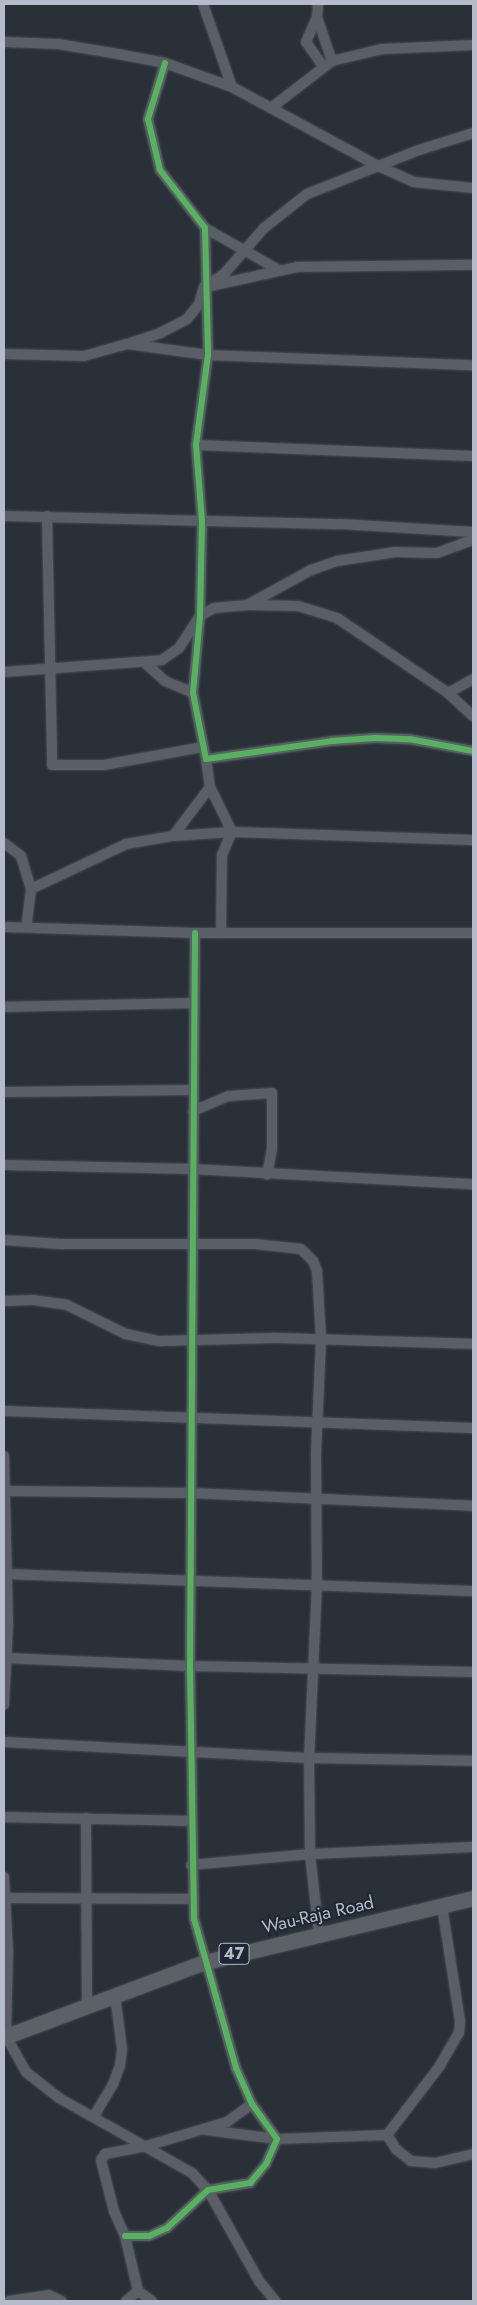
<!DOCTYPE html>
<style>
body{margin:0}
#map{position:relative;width:477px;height:2305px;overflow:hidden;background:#2a3038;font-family:Jost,sans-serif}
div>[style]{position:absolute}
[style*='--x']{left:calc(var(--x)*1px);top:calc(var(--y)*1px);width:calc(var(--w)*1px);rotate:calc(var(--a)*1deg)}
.roads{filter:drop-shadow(0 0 1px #484c53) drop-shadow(0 0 1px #484c53)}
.street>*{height:10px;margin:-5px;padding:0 5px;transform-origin:5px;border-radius:5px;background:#5a5e66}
.primary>*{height:15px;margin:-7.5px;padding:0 7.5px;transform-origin:7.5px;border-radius:7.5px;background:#5c6168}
.cycleway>*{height:6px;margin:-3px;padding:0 3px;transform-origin:3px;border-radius:3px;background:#56b35d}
span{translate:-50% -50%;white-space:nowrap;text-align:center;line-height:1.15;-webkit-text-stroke:4px #1d2633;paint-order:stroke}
.shield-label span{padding:1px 4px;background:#1d2633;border:1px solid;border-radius:4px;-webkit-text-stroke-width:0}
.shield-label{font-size:16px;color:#b4bcc9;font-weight:700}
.street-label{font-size:18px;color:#b4bcc9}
.frame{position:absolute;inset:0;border:5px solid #b4bcc9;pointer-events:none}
</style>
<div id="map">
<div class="roads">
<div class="street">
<div style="--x:203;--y:4;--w:88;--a:70.7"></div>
<div style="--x:232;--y:87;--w:166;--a:28.4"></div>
<div style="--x:378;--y:166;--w:39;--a:24"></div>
<div style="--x:414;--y:182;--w:59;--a:5.8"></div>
<div style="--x:318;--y:4;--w:13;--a:94"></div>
<div style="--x:317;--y:17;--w:27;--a:114"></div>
<div style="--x:306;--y:42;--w:29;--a:55"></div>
<div style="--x:317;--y:17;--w:46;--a:71.2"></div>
<div style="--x:4;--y:42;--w:54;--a:2.1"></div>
<div style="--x:58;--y:44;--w:50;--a:9.3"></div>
<div style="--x:107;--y:52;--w:59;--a:10.7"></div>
<div style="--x:165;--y:63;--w:71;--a:19.7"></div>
<div style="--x:165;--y:63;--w:59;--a:106.9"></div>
<div style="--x:148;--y:119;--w:52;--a:76.8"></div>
<div style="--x:160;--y:170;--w:73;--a:52.2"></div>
<div style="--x:205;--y:228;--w:127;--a:88.6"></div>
<div style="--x:208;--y:355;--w:91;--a:97.6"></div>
<div style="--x:196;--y:445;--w:76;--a:85.5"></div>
<div style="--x:202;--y:521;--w:95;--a:91.2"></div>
<div style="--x:200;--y:616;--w:77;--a:95.2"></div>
<div style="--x:193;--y:693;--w:67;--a:78.9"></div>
<div style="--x:206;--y:759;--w:127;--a:-8.1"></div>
<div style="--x:332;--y:741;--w:43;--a:-4"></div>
<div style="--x:375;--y:738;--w:34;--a:2"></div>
<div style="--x:409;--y:739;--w:65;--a:10.6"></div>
<div style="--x:271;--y:108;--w:77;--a:-37.6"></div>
<div style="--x:332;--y:61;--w:51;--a:-13.5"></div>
<div style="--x:382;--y:49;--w:91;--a:-2.5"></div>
<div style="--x:205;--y:228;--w:85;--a:29.6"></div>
<div style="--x:210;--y:286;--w:89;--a:-12.3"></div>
<div style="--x:297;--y:267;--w:176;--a:-0.7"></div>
<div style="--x:130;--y:343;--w:32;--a:-18"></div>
<div style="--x:160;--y:333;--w:30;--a:-27"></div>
<div style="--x:187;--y:319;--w:19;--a:-51"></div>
<div style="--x:199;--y:304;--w:18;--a:-74"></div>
<div style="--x:204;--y:287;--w:24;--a:-33"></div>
<div style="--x:224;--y:274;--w:61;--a:-49"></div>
<div style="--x:264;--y:228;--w:55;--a:-38.3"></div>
<div style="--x:307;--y:194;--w:117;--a:-21.5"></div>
<div style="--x:416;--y:151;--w:60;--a:-17.5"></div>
<div style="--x:4;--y:354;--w:80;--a:1.4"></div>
<div style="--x:84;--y:356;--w:45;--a:-15.6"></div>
<div style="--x:127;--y:344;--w:82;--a:7.7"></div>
<div style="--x:208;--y:355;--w:265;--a:2.2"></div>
<div style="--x:196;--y:445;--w:277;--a:2.3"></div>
<div style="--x:4;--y:516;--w:336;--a:1.4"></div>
<div style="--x:340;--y:524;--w:133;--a:3.4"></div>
<div style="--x:47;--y:516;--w:249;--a:88.8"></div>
<div style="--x:52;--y:765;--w:52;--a:0"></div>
<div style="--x:104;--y:765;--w:101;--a:-10.3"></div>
<div style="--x:249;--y:604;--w:71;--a:-28.7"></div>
<div style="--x:311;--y:570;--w:28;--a:-19"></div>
<div style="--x:337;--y:561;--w:59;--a:-8.8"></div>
<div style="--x:395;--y:552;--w:42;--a:1.4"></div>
<div style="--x:437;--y:553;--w:38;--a:-20"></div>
<div style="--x:145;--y:663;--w:27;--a:42"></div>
<div style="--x:165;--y:681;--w:30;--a:23"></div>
<div style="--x:4;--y:672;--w:158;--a:-4.3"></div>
<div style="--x:162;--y:660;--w:21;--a:-35"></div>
<div style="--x:179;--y:648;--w:38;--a:-57"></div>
<div style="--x:200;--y:616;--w:16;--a:-30"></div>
<div style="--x:214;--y:608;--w:34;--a:-5"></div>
<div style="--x:248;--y:605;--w:50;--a:1.1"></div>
<div style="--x:298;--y:606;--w:41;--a:17.1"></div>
<div style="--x:337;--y:618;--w:134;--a:34"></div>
<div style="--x:448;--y:693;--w:34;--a:43"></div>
<div style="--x:448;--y:693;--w:29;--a:-29"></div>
<div style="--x:206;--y:759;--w:28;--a:82"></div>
<div style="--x:210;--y:787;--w:50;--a:63.9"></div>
<div style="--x:173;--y:836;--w:61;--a:-52.9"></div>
<div style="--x:4;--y:843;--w:21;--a:37"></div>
<div style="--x:21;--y:856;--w:34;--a:73"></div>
<div style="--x:31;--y:889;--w:38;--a:97"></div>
<div style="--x:31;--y:889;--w:105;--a:-25.3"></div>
<div style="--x:126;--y:844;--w:48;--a:-9.7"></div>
<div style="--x:173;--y:836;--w:59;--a:-3.9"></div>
<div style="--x:232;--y:832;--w:241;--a:1.9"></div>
<div style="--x:4;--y:927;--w:191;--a:1.8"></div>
<div style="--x:195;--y:933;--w:278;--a:0"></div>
<div style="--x:221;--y:932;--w:77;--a:-89.3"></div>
<div style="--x:222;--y:855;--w:25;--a:-67"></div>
<div style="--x:4;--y:1007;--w:189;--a:-1.2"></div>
<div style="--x:4;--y:1092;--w:188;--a:-0.6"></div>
<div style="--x:193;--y:1111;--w:39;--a:-23"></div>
<div style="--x:229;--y:1096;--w:43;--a:-4"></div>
<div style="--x:272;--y:1093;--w:56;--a:90"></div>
<div style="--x:272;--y:1149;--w:26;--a:101"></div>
<div style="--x:4;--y:1165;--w:188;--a:1.2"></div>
<div style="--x:192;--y:1169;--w:281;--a:3.1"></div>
<div style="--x:4;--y:1240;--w:56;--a:4.1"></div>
<div style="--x:60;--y:1244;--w:195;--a:0"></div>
<div style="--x:255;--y:1244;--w:46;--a:6.2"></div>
<div style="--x:301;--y:1249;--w:17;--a:45"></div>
<div style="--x:313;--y:1261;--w:11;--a:68"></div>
<div style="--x:317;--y:1271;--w:68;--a:86.6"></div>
<div style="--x:321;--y:1339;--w:114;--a:92.5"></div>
<div style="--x:316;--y:1453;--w:131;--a:89.6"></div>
<div style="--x:317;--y:1584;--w:174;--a:92.6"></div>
<div style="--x:309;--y:1758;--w:96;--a:89.4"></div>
<div style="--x:310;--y:1854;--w:81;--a:83.6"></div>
<div style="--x:4;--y:1301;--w:29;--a:-2"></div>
<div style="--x:33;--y:1300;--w:34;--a:8"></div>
<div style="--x:67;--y:1305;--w:66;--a:26.2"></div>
<div style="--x:126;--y:1334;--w:35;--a:12"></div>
<div style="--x:160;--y:1341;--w:114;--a:-1.5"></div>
<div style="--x:274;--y:1338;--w:199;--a:1.7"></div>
<div style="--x:4;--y:1411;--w:469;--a:2.1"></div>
<div style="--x:4;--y:1456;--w:169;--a:88.6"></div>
<div style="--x:8;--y:1625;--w:80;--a:92.9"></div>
<div style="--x:4;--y:1491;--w:187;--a:0.6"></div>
<div style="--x:191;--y:1493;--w:282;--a:2.6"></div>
<div style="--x:4;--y:1574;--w:469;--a:2.1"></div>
<div style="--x:4;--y:1658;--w:186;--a:2.5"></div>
<div style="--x:190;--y:1666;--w:283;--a:1.2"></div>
<div style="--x:4;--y:1742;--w:305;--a:3"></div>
<div style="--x:309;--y:1758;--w:164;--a:1"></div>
<div style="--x:4;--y:1817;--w:186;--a:1.2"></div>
<div style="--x:86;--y:1818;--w:187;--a:89.7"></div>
<div style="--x:191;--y:1865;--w:120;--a:-5.3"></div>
<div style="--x:310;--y:1854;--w:163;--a:-2.5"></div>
<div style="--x:4;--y:1877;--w:75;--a:86.9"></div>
<div style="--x:8;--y:1952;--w:84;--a:91.4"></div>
<div style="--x:6;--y:2036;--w:41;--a:60.9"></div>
<div style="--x:26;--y:2072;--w:42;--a:38.2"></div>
<div style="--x:59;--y:2098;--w:153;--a:29.4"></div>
<div style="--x:192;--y:2173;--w:23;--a:47"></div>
<div style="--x:208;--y:2190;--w:104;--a:60.7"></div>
<div style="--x:259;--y:2281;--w:26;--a:51"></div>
<div style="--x:4;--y:1898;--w:190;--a:0.3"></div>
<div style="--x:94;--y:2116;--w:37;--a:-59"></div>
<div style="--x:113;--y:2084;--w:19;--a:-69"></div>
<div style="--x:120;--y:2066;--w:17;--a:-83"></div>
<div style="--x:122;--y:2049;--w:54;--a:-97.4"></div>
<div style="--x:206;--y:2130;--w:72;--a:7.2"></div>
<div style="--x:277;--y:2139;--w:110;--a:-2.1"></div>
<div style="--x:387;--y:2135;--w:86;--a:-52.6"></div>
<div style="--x:439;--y:2067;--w:39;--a:-60"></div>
<div style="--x:459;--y:2033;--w:12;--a:-85"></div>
<div style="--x:460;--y:2021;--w:116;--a:-98.9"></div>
<div style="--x:387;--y:2135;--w:17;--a:57"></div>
<div style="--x:396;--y:2149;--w:19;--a:39"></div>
<div style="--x:411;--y:2161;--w:24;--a:5"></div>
<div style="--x:435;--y:2163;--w:39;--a:-13"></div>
<div style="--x:125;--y:2236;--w:24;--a:0"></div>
<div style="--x:149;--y:2236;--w:20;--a:-24"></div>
<div style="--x:167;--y:2228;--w:56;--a:-42.8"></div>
<div style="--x:208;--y:2190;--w:43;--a:-9.5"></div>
<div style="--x:250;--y:2183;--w:25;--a:-50"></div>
<div style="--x:266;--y:2164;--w:27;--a:-66"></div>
<div style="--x:277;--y:2139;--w:43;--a:-125.5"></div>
<div style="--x:252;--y:2104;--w:39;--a:-114"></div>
<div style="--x:236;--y:2068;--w:155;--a:-105.7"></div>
<div style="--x:194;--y:1919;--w:253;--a:-90.9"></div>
<div style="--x:190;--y:1666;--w:733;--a:-89.61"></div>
<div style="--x:9;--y:2301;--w:40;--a:-8.5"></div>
<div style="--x:49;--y:2295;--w:14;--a:25"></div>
<div style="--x:126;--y:2301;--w:16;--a:-40"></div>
<div style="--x:152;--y:2301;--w:17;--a:-144"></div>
<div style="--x:138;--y:2291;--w:57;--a:-103.3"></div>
<div style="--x:125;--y:2236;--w:27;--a:-114"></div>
<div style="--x:114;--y:2211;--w:53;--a:-104.3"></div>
<div style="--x:101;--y:2160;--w:7;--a:-56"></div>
<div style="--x:105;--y:2154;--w:42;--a:-11"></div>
<div style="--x:146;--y:2146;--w:84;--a:-16.5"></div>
<div style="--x:227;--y:2122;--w:31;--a:-36"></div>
</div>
<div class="primary">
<div style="--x:4;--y:2037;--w:215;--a:-20.5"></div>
<div style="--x:205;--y:1962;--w:276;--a:-13.4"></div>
</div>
</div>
<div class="cycleway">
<div style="--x:165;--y:63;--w:59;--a:106.9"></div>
<div style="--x:148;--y:119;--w:52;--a:76.8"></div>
<div style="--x:160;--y:170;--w:73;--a:52.2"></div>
<div style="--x:205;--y:228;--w:127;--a:88.6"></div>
<div style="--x:208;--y:355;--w:91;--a:97.6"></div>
<div style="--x:196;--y:445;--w:76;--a:85.5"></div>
<div style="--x:202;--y:521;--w:95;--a:91.2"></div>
<div style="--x:200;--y:616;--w:77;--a:95.2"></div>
<div style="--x:193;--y:693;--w:67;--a:78.9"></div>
<div style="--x:206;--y:759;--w:127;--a:-8.1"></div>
<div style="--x:332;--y:741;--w:43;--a:-4"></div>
<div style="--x:375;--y:738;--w:34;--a:2"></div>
<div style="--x:409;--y:739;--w:65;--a:10.6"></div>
<div style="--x:125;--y:2236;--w:24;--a:0"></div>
<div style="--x:149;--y:2236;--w:20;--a:-24"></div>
<div style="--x:167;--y:2228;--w:56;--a:-42.8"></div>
<div style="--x:208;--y:2190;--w:43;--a:-9.5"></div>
<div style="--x:250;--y:2183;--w:25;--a:-50"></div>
<div style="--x:266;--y:2164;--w:27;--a:-66"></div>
<div style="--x:277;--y:2139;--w:43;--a:-125.5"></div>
<div style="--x:252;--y:2104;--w:39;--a:-114"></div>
<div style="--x:236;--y:2068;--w:155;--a:-105.7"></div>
<div style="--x:194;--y:1919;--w:253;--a:-90.9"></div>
<div style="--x:190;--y:1666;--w:733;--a:-89.61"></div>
</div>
<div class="shield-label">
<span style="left:234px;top:1954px">47</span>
</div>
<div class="street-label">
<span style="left:318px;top:1915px;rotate:-13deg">Wau-Raja Road</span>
</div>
<div class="frame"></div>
</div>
